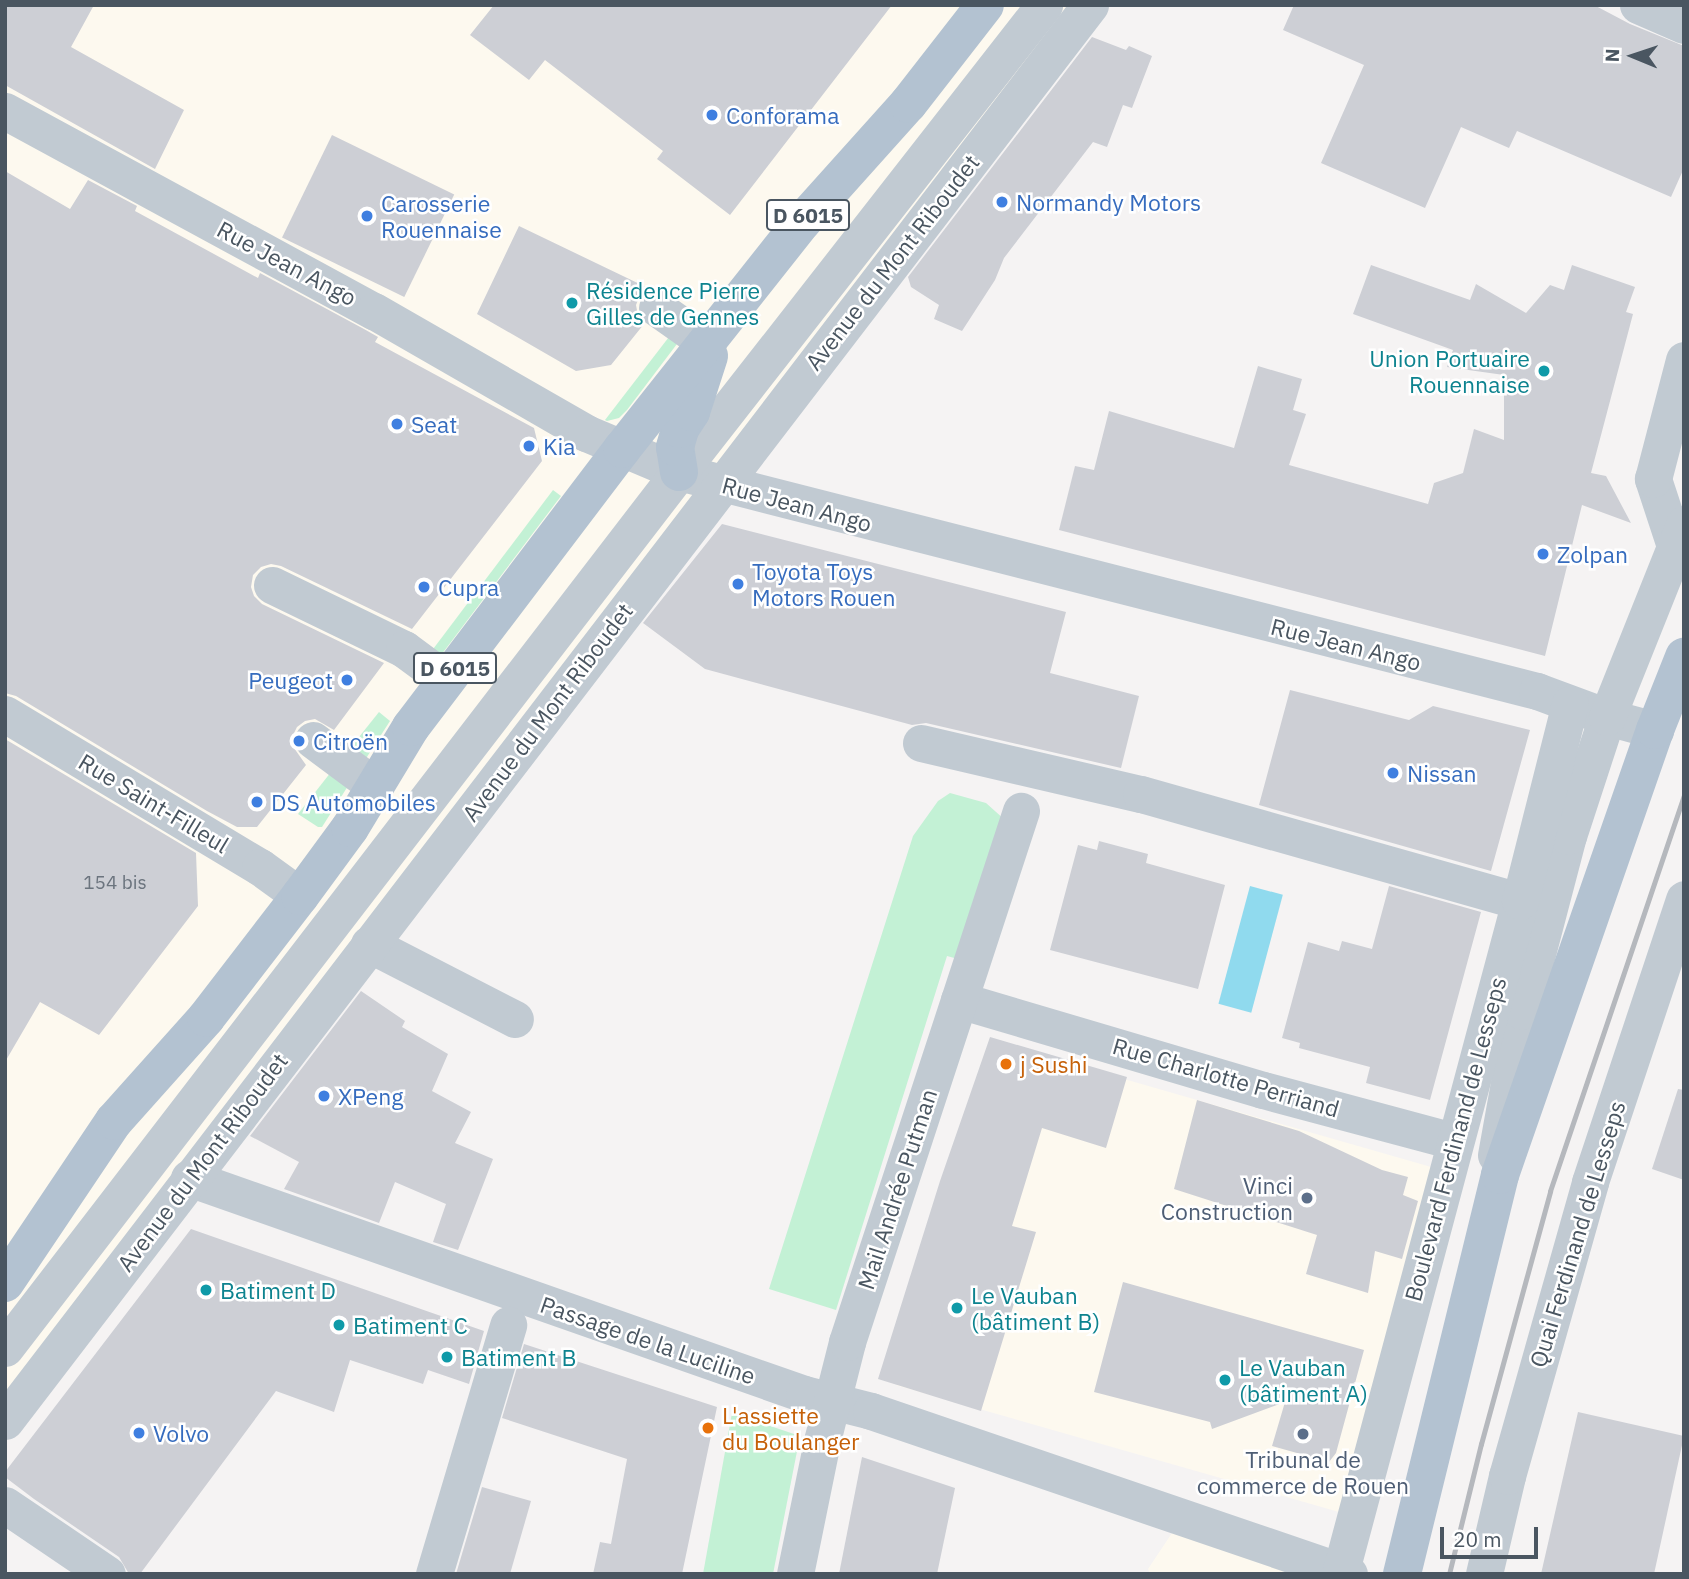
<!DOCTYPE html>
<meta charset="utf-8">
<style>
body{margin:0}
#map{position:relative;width:1689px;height:1579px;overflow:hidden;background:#f5f3f3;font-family:"IBM Plex Sans",sans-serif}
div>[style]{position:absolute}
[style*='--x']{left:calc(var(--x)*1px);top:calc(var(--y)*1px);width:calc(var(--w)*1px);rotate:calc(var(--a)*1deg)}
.commercial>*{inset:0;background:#fdf9ef;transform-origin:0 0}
.green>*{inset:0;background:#c3f1d5;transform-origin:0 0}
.water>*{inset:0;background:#90daee;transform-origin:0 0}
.building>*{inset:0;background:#cdcfd5;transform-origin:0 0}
.minor>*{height:37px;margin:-18.5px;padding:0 18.5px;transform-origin:18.5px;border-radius:18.5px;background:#c1cad2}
.major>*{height:38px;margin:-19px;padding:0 19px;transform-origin:19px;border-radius:19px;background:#b3c2d1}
.rail>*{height:5px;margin:-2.5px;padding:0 2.5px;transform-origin:2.5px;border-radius:2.5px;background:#b5b8bd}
.dots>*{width:19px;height:19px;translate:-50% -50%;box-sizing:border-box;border:4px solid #fff;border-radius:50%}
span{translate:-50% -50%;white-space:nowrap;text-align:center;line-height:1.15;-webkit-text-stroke:5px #fff;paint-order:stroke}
.number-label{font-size:19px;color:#6b747e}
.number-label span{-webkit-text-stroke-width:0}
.shield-label span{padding:2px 5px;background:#fff;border:2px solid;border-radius:5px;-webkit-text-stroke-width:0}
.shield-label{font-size:21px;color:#4a5661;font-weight:700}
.shop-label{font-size:23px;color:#366cbe}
.left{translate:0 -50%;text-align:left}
.right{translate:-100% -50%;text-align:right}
.street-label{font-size:23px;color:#4a5661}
.culture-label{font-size:23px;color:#0d838f}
.food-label{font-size:23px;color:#c56008}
.service-label{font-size:23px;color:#4e5e75}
.frame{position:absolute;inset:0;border:7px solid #4a5661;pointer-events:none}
.north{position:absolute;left:1598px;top:21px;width:70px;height:70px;-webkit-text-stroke:5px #fff;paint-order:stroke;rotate:272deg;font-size:19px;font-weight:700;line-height:28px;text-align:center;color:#4a5661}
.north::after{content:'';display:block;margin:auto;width:24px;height:32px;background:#4a5661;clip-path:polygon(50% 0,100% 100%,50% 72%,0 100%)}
.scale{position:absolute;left:1440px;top:1527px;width:98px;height:32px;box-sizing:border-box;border:4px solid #4a5661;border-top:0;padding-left:9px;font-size:21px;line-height:24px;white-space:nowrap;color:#4a5661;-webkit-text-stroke:5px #fff;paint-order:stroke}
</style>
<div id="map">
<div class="commercial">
<div style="clip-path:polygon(5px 5px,1090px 5px,5px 1421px)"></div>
<div style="left:995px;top:1042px;width:461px;height:357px;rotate:16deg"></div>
<div style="clip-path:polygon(1176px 1527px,1300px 1574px,1150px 1574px,1148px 1569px)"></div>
</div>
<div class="green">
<div style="clip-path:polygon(672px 333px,680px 340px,627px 410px,619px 418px,607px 421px,605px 420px)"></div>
<div style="left:553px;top:490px;width:10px;height:202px;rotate:37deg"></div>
<div style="clip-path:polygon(379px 712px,390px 721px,365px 760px,351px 747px)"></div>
<div style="clip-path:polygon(331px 772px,348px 786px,322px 827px,318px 827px,298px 814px)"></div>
<div style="clip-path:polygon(950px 793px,986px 803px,1005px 820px,958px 959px,947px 956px,836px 1310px,769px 1289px,913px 836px,938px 801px)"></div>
<div style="clip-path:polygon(732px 1413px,800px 1436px,773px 1574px,703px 1574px)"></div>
</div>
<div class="water">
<div style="left:1250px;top:886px;width:34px;height:122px;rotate:15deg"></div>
</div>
<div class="building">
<div style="clip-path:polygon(5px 5px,94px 5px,71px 47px,184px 110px,155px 169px,5px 85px)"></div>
<div style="clip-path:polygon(494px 5px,892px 5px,730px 215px,657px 159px,663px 151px,545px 60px,529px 80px,470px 35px)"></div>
<div style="clip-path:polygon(1294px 5px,1594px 5px,1630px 24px,1684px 46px,1684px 168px,1671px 197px,1517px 131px,1509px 148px,1461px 127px,1425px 208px,1321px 163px,1364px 65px,1283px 30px)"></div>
<div style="clip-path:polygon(1092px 37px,1126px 50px,1129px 46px,1152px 56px,1132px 108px,1123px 105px,1107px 147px,1093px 142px,1004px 258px,995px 280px,962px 331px,934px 319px,939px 305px,911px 287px,908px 277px)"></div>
<div style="left:332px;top:135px;width:136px;height:114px;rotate:26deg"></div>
<div style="clip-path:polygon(5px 171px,70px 209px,88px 180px,137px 206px,135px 211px,258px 278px,260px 273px,364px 329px,378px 337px,375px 342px,534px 428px,542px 461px,412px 629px,281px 566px,271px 564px,261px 567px,253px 575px,251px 587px,254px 596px,262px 604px,384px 663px,334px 730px,315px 719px,305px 721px,297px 727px,292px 737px,294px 748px,306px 765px,257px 827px,237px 827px,207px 811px,16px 696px,5px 693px)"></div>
<div style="clip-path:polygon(519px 226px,650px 289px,640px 295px,636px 305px,638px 316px,644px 324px,611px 365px,576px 371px,477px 314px)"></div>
<div style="clip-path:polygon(1371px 265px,1470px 300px,1476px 284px,1526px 313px,1550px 285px,1564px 290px,1572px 265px,1635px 287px,1626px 312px,1633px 314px,1591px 473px,1606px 476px,1631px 523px,1582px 505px,1545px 656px,1059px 530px,1075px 466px,1094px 470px,1109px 411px,1234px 448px,1258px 366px,1302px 379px,1293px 410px,1306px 414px,1289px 465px,1428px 504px,1434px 483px,1463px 473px,1474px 429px,1504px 440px,1504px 375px,1447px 367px,1453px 350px,1353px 314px)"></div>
<div style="clip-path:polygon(722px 524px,1066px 612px,1050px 673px,1139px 696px,1121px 768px,926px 723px,912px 725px,705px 669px,643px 623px)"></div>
<div style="clip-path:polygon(1290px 690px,1409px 720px,1433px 706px,1530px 730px,1491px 871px,1259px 805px)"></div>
<div style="clip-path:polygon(5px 739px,196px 853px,198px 906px,99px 1035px,40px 1002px,5px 1062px)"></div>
<div style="clip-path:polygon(1099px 841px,1148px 854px,1146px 863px,1225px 885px,1198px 989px,1050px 950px,1078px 845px,1097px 850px)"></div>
<div style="clip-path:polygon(1389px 886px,1481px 912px,1430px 1100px,1366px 1083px,1370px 1067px,1299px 1048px,1300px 1043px,1282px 1038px,1308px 942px,1339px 951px,1342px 941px,1372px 949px)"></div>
<div style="clip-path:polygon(361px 991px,405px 1021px,402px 1027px,448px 1054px,432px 1091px,471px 1112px,455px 1143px,493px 1159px,458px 1250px,433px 1242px,446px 1204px,395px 1182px,379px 1223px,284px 1189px,299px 1162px,250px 1136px)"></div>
<div style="clip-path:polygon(990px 1037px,1127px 1077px,1106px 1148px,1042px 1128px,1012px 1226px,1036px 1232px,981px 1411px,878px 1379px,940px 1181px)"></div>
<div style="clip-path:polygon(1678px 1089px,1684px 1090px,1684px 1180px,1652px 1169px)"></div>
<div style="clip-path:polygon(1197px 1100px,1299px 1131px,1382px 1170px,1408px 1177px,1403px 1195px,1418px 1201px,1402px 1259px,1375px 1251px,1368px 1293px,1306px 1274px,1317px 1235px,1174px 1189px)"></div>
<div style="clip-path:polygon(191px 1229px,484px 1331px,469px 1384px,428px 1370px,423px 1384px,350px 1360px,334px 1412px,276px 1391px,140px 1574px,129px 1574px,119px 1557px,34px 1499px,5px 1477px,5px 1472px)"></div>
<div style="clip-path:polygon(1123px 1282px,1364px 1350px,1336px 1453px,1329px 1462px,1272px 1446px,1285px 1402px,1212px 1429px,1210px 1422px,1094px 1392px)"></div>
<div style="clip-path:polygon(524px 1344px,717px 1407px,682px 1574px,593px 1574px,600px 1542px,611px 1544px,627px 1459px,502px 1418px)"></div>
<div style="clip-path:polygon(1578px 1412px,1684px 1436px,1654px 1574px,1541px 1574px)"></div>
<div style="clip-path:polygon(862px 1457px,955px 1488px,937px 1574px,839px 1574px)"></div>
<div style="clip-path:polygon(482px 1487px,531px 1501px,510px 1574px,456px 1574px)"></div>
</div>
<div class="minor">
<div style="--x:1638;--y:5;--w:50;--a:23.5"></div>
<div style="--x:5;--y:111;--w:420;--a:28.5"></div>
<div style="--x:374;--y:311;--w:245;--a:29.9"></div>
<div style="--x:586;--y:433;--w:101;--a:22.8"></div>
<div style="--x:679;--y:472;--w:886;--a:14.32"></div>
<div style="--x:1537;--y:691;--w:75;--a:20.4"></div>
<div style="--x:1607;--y:717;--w:50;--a:15.2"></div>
<div style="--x:657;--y:308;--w:62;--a:35.2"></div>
<div style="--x:1675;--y:546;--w:71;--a:-108.2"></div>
<div style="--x:1653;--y:479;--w:123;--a:-75.4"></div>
<div style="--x:272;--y:585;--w:147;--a:25.9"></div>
<div style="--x:404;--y:649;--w:52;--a:36.4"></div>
<div style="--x:5;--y:714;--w:297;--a:31"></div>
<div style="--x:260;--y:867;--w:49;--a:35.9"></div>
<div style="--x:313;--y:740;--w:77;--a:36.6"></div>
<div style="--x:921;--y:743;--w:226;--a:13.1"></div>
<div style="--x:1141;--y:794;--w:394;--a:15.8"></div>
<div style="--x:369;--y:944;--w:164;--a:27.2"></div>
<div style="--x:959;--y:1000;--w:317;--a:16.5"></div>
<div style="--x:1263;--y:1090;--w:198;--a:15"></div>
<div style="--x:1496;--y:1155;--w:146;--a:-79.8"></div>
<div style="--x:1522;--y:1011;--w:181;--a:-75.3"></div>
<div style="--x:1568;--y:836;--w:125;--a:-71.9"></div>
<div style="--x:1607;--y:717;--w:208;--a:-68.2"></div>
<div style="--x:189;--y:1178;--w:652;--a:19.35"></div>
<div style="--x:804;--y:1394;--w:69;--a:14.2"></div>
<div style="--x:871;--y:1411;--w:505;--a:18.83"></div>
<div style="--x:5;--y:1348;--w:1105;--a:-52.43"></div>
<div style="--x:679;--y:472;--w:593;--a:-51.99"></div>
<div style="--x:5;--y:1421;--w:1784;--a:-52.54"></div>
<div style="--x:5;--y:1505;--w:123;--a:34.1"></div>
<div style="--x:434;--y:1574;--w:260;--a:-73.4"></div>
<div style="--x:795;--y:1574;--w:136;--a:-78.5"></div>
<div style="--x:822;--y:1441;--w:102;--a:-75.8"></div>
<div style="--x:847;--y:1342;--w:559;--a:-71.86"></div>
<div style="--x:1340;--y:1574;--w:697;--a:-75.03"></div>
<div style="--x:1520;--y:901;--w:203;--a:-75.8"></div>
<div style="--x:1484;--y:1574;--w:101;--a:-76.8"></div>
<div style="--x:1507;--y:1476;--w:305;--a:-74.2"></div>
<div style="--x:1590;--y:1182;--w:298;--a:-71.6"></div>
</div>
<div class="major">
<div style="--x:679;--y:472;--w:25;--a:-99"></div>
<div style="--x:675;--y:447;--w:19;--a:-74"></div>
<div style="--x:680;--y:429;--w:20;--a:-57"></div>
<div style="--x:691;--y:412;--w:59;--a:-72.2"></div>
<div style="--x:5;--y:1283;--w:195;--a:-56.1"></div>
<div style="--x:114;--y:1121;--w:138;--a:-48.2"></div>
<div style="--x:206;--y:1018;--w:154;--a:-52.4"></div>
<div style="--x:300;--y:896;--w:84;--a:-53.7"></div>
<div style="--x:350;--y:828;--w:118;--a:-58.9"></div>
<div style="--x:411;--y:727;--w:349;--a:-52.8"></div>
<div style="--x:622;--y:449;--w:290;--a:-51.6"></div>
<div style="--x:802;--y:222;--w:159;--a:-48.1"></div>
<div style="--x:908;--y:104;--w:125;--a:-52.1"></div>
<div style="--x:1402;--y:1574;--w:411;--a:-76.2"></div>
<div style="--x:1500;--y:1175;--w:471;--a:-70.8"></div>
<div style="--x:1655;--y:730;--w:79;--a:-68.3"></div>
</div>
<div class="rail">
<div style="--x:1449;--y:1574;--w:134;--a:-76.2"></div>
<div style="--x:1481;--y:1444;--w:262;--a:-74.7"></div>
<div style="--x:1550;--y:1191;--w:418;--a:-71.3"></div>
</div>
<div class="dots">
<div style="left:712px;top:115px;background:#3f7fe0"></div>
<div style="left:1002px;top:202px;background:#3f7fe0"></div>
<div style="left:367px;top:216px;background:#3f7fe0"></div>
<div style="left:572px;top:303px;background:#0f9aa8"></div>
<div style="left:1544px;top:371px;background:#0f9aa8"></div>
<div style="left:397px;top:424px;background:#3f7fe0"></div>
<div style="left:529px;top:446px;background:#3f7fe0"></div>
<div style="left:1543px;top:554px;background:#3f7fe0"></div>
<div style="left:738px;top:584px;background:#3f7fe0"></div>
<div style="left:424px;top:587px;background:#3f7fe0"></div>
<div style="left:347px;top:680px;background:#3f7fe0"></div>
<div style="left:299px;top:741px;background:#3f7fe0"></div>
<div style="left:1393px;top:773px;background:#3f7fe0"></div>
<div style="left:257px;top:802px;background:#3f7fe0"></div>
<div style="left:1006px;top:1064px;background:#e8710a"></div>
<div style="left:324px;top:1096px;background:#3f7fe0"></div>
<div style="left:1307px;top:1198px;background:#5c6f8a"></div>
<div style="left:206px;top:1290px;background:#0f9aa8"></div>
<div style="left:957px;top:1308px;background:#0f9aa8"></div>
<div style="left:339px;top:1325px;background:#0f9aa8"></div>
<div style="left:447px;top:1357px;background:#0f9aa8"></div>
<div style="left:1225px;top:1380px;background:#0f9aa8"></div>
<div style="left:708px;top:1428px;background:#e8710a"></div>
<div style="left:139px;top:1433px;background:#3f7fe0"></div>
<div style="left:1303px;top:1434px;background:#5c6f8a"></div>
</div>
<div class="number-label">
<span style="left:115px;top:883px">154 bis</span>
</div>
<div class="shield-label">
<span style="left:808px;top:215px">D 6015</span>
<span style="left:455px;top:668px">D 6015</span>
</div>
<div class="shop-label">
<span class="left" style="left:726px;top:115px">Conforama</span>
<span class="left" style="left:1016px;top:202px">Normandy Motors</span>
<span class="left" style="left:381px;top:216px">Carosserie<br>Rouennaise</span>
<span class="left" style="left:411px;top:424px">Seat</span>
<span class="left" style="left:543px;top:446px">Kia</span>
<span class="left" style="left:1557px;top:554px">Zolpan</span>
<span class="left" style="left:752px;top:584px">Toyota Toys<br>Motors Rouen</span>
<span class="left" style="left:438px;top:587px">Cupra</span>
<span class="right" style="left:333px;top:680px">Peugeot</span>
<span class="left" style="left:313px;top:741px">Citroën</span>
<span class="left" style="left:1407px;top:773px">Nissan</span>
<span class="left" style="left:271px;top:802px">DS Automobiles</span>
<span class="left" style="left:338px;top:1096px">XPeng</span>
<span class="left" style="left:153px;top:1433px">Volvo</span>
</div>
<div class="street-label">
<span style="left:892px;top:262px;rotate:-52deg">Avenue du Mont Riboudet</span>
<span style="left:287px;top:263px;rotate:28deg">Rue Jean Ango</span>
<span style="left:797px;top:504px;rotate:15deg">Rue Jean Ango</span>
<span style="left:1346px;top:644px;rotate:14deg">Rue Jean Ango</span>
<span style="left:547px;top:712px;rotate:-53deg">Avenue du Mont Riboudet</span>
<span style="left:154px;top:803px;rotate:31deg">Rue Saint-Filleul</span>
<span style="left:1226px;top:1077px;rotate:16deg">Rue Charlotte Perriand</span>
<span style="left:1455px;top:1139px;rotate:-75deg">Boulevard Ferdinand de Lesseps</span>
<span style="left:202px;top:1162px;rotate:-53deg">Avenue du Mont Riboudet</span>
<span style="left:897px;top:1189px;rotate:-72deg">Mail Andrée Putman</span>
<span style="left:1577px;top:1234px;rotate:-73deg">Quai Ferdinand de Lesseps</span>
<span style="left:648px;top:1340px;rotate:19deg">Passage de la Luciline</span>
</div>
<div class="culture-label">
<span class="left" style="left:586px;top:303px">Résidence Pierre<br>Gilles de Gennes</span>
<span class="right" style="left:1530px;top:371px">Union Portuaire<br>Rouennaise</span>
<span class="left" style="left:220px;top:1290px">Batiment D</span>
<span class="left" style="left:971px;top:1308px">Le Vauban<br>(bâtiment B)</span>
<span class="left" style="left:353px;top:1325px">Batiment C</span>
<span class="left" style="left:461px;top:1357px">Batiment B</span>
<span class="left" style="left:1239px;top:1380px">Le Vauban<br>(bâtiment A)</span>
</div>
<div class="food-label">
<span class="left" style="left:1020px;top:1064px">j Sushi</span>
<span class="left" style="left:722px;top:1428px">L'assiette<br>du Boulanger</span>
</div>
<div class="service-label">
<span class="right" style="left:1293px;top:1198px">Vinci<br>Construction</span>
<span style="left:1303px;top:1472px">Tribunal de<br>commerce de Rouen</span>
</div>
<div class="frame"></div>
<div class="north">N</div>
<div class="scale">20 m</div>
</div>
